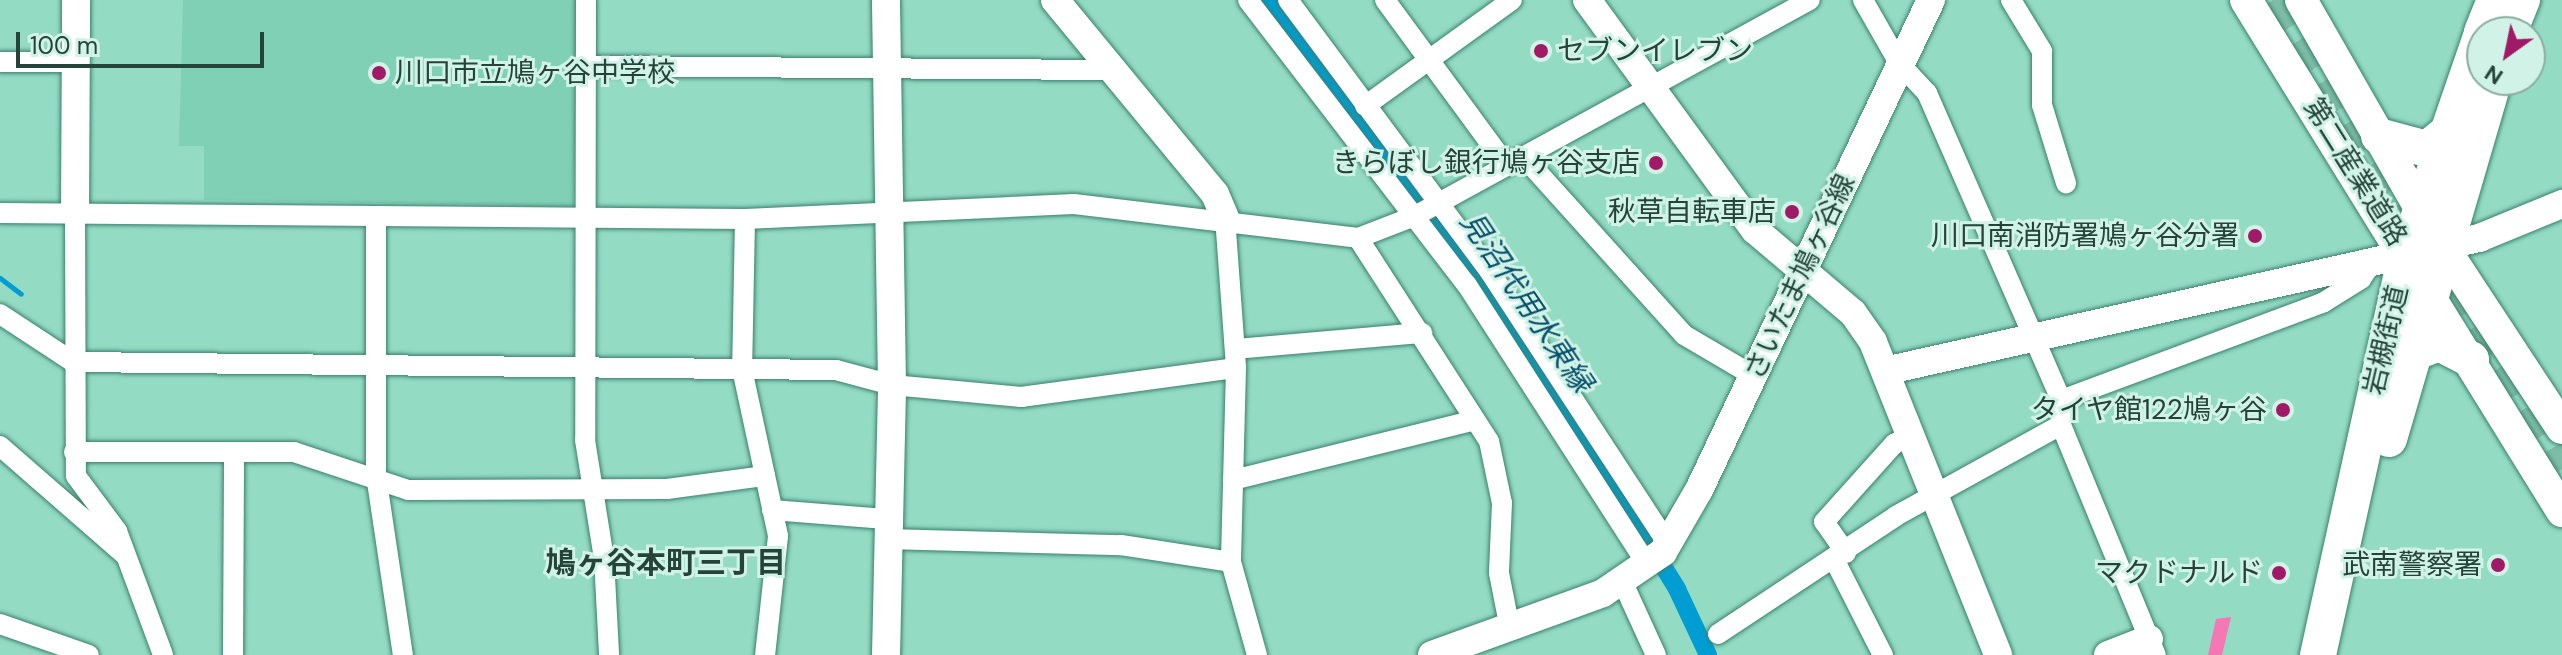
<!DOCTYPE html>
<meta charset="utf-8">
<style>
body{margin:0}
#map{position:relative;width:2562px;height:655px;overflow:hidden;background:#94dbc4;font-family:"DM Sans","Noto Sans JP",sans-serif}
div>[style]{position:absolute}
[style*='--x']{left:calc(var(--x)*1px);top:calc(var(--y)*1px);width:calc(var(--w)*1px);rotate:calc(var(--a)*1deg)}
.built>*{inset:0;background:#80d0b6}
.green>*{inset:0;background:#f578b4}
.stream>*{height:5px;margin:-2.5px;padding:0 2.5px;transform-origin:2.5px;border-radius:2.5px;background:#009dd3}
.canal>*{height:18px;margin:-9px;padding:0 9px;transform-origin:9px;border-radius:9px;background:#009dd3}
.primary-tunnel>*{height:32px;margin-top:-16px;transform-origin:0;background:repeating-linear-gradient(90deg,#7ebda8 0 32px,transparent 0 48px)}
.roads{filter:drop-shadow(0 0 2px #3b816c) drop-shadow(0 0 2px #3b816c)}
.street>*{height:20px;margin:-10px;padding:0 10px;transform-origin:10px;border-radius:10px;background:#fff}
.secondary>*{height:28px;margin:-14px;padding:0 14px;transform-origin:14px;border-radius:14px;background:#fff}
.primary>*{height:32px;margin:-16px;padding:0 16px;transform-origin:16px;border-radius:16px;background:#fff}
.highway>*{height:36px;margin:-18px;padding:0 18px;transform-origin:18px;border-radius:18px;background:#fff}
.dots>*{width:22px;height:22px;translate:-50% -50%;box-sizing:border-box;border:4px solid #d1f3e7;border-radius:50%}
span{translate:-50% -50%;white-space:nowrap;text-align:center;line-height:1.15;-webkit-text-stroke:6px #d1f3e7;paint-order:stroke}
.poi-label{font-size:28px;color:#254339}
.left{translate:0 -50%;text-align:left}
.right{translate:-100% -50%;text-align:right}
.street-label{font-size:28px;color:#254339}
.water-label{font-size:30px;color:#064e6a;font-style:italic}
.neighbourhood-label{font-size:30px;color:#254339;font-weight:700}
.north{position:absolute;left:2466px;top:16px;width:80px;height:80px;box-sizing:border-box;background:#d1f3e7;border:2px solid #8cada1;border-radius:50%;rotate:213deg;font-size:22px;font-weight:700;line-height:32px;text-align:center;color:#254339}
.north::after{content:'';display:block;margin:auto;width:28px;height:36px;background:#a11a67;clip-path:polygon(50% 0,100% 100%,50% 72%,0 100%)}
.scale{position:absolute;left:16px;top:32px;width:248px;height:36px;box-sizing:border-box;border:4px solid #254339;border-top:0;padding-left:10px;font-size:24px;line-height:28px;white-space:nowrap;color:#254339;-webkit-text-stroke:6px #d1f3e7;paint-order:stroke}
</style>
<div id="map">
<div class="built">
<div style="clip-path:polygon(183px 0,579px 0,573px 206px,204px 200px,204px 146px,179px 146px)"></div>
</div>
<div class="green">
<div style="clip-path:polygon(2231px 617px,2222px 655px,2208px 655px,2216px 619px)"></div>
</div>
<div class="stream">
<div style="--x:0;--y:278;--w:26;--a:37"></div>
</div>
<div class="canal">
<div style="--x:1268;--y:0;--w:211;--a:51.9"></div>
<div style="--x:1398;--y:166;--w:235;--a:54.7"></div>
<div style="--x:1534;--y:358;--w:272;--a:58.2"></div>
<div style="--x:1677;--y:589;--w:73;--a:64.8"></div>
</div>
<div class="primary-tunnel">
<div style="--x:2273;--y:0;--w:551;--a:58.36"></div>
</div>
<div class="roads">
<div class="street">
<div style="--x:586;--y:0;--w:440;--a:90.1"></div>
<div style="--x:585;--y:440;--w:120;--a:80.9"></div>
<div style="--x:604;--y:558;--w:97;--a:87"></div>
<div style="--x:1248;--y:0;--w:359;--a:52.5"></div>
<div style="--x:1467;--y:285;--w:334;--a:57.2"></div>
<div style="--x:1288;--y:0;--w:339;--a:53.4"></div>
<div style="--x:1490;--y:272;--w:325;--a:56.8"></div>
<div style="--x:1385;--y:0;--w:205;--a:53.7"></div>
<div style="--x:1863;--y:0;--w:73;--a:60.3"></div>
<div style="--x:1899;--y:63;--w:41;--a:47"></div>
<div style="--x:1927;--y:93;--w:335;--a:66.4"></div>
<div style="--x:2061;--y:400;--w:25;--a:90"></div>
<div style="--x:2061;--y:425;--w:249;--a:67.6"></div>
<div style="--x:2011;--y:0;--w:60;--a:58.7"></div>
<div style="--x:2042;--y:51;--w:54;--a:90"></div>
<div style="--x:2042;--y:105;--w:82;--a:72.9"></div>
<div style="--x:0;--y:62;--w:75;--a:0"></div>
<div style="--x:585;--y:66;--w:526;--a:0.44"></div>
<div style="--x:1365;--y:106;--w:181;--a:-35.8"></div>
<div style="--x:1523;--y:156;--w:241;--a:48"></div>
<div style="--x:1684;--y:335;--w:81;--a:30.4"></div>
<div style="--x:75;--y:212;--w:264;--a:89.8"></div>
<div style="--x:76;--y:476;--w:69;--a:53.3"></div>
<div style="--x:117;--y:531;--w:132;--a:69.6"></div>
<div style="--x:0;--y:213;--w:745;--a:0.46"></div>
<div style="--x:745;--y:219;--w:329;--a:-2.6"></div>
<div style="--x:1074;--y:204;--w:286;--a:6.8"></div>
<div style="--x:1358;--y:238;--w:61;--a:-21.1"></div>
<div style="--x:1415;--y:216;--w:450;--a:-28.7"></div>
<div style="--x:376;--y:216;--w:259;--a:90"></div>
<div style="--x:376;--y:475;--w:182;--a:81.5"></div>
<div style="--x:1225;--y:217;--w:151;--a:85.8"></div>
<div style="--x:1236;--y:368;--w:194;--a:91.5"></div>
<div style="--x:1231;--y:562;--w:97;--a:74.4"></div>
<div style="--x:745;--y:219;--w:150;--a:91.1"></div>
<div style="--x:742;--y:369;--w:171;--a:77.8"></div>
<div style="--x:778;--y:536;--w:120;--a:96.2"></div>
<div style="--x:1358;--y:238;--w:242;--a:57.2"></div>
<div style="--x:1489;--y:441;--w:63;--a:78.2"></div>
<div style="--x:1502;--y:503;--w:70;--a:92.5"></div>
<div style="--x:1499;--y:573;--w:52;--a:78.9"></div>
<div style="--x:0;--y:314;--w:87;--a:33.3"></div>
<div style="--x:73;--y:362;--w:763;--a:0.6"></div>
<div style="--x:836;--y:370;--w:58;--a:15"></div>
<div style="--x:892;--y:385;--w:130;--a:5.3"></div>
<div style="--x:1021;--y:397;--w:217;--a:-7.7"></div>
<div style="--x:1235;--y:349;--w:188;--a:-4.9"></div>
<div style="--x:2061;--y:400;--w:281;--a:-20.4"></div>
<div style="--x:2324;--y:302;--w:44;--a:-31.9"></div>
<div style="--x:2361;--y:279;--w:22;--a:-56"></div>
<div style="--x:0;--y:446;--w:167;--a:41.1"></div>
<div style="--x:74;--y:452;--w:220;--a:0"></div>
<div style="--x:294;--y:452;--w:120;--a:18.4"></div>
<div style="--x:408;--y:490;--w:259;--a:-0.2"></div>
<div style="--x:667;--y:489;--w:99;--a:-7.6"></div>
<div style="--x:1233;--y:480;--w:245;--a:-13.9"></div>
<div style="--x:772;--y:510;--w:114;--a:4.5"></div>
<div style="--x:886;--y:539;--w:235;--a:1.5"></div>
<div style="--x:1121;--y:545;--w:111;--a:8.8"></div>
<div style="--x:1846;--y:553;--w:38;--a:-125"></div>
<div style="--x:1824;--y:522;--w:105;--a:-48.1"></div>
<div style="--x:1894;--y:444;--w:22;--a:-27"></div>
<div style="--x:1834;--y:559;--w:108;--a:63"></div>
<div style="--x:1623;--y:583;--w:79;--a:65.4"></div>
<div style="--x:0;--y:624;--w:94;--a:19.2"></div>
<div style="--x:1718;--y:634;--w:214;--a:-33.5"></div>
<div style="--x:1896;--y:516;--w:188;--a:-28.9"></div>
<div style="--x:233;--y:655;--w:202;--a:-89.7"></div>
</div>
<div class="secondary">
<div style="--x:1055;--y:0;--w:251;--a:50.5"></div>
<div style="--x:1215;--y:194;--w:25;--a:67"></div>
<div style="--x:1587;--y:0;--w:285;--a:53.9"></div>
<div style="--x:1755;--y:230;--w:128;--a:40.3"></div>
<div style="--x:1853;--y:313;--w:35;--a:55"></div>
<div style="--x:1873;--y:342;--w:337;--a:68.2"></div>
<div style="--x:75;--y:212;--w:212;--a:-89.7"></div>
<div style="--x:1889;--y:370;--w:605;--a:-12.61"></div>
<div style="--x:2479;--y:238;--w:90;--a:-22.3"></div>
<div style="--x:886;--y:655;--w:270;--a:-88.7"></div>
<div style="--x:892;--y:385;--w:385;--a:-90.9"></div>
<div style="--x:1432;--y:655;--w:182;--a:-19.9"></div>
<div style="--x:1603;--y:593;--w:73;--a:-34.3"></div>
<div style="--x:1663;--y:552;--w:72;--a:-59.9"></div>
<div style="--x:1699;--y:490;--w:542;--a:-64.66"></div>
<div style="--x:2108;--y:655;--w:44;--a:-21.3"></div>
</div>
<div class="primary">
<div style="--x:2246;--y:0;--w:601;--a:58.27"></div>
<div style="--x:2301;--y:0;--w:281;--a:60.2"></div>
<div style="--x:2441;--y:244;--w:220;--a:56.7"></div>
</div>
<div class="highway">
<div style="--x:2482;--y:32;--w:35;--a:-68"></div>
<div style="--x:2509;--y:32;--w:35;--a:-68"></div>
<div style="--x:2379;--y:136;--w:50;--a:15.2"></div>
<div style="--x:2427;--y:149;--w:27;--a:-39"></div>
<div style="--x:2406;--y:371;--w:21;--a:-62"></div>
<div style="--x:2416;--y:352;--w:25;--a:-21"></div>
<div style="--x:2439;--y:343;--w:36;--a:27"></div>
<div style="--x:2389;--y:439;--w:374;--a:-73.7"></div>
<div style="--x:2318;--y:655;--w:411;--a:-77.6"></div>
<div style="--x:2406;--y:254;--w:234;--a:-71"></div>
</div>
</div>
<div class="dots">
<div style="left:1541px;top:51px;background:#a11a67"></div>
<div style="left:379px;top:73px;background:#a11a67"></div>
<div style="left:1656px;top:163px;background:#a11a67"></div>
<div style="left:1792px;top:212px;background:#a11a67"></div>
<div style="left:2255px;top:236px;background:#a11a67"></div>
<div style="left:2283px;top:410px;background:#a11a67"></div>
<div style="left:2498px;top:565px;background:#a11a67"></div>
<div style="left:2279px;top:573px;background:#a11a67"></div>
</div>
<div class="poi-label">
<span class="left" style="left:1557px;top:51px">セブンイレブン</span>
<span class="left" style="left:395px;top:73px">川口市立鳩ヶ谷中学校</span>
<span class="right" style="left:1640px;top:163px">きらぼし銀行鳩ヶ谷支店</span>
<span class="right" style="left:1776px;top:212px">秋草自転車店</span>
<span class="right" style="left:2239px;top:236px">川口南消防署鳩ヶ谷分署</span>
<span class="right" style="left:2267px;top:410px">タイヤ館122鳩ヶ谷</span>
<span class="right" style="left:2482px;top:565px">武南警察署</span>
<span class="right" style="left:2263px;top:573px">マクドナルド</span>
</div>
<div class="street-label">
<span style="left:2355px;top:172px;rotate:58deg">第二産業道路</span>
<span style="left:1800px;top:277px;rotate:-65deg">さいたま鳩ヶ谷線</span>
<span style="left:2386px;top:340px;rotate:-77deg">岩槻街道</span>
</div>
<div class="water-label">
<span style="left:1526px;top:302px;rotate:56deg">見沼代用水東縁</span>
</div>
<div class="neighbourhood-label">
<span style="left:666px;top:563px">鳩ヶ谷本町三丁目</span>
</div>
<div class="north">N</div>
<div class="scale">100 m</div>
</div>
